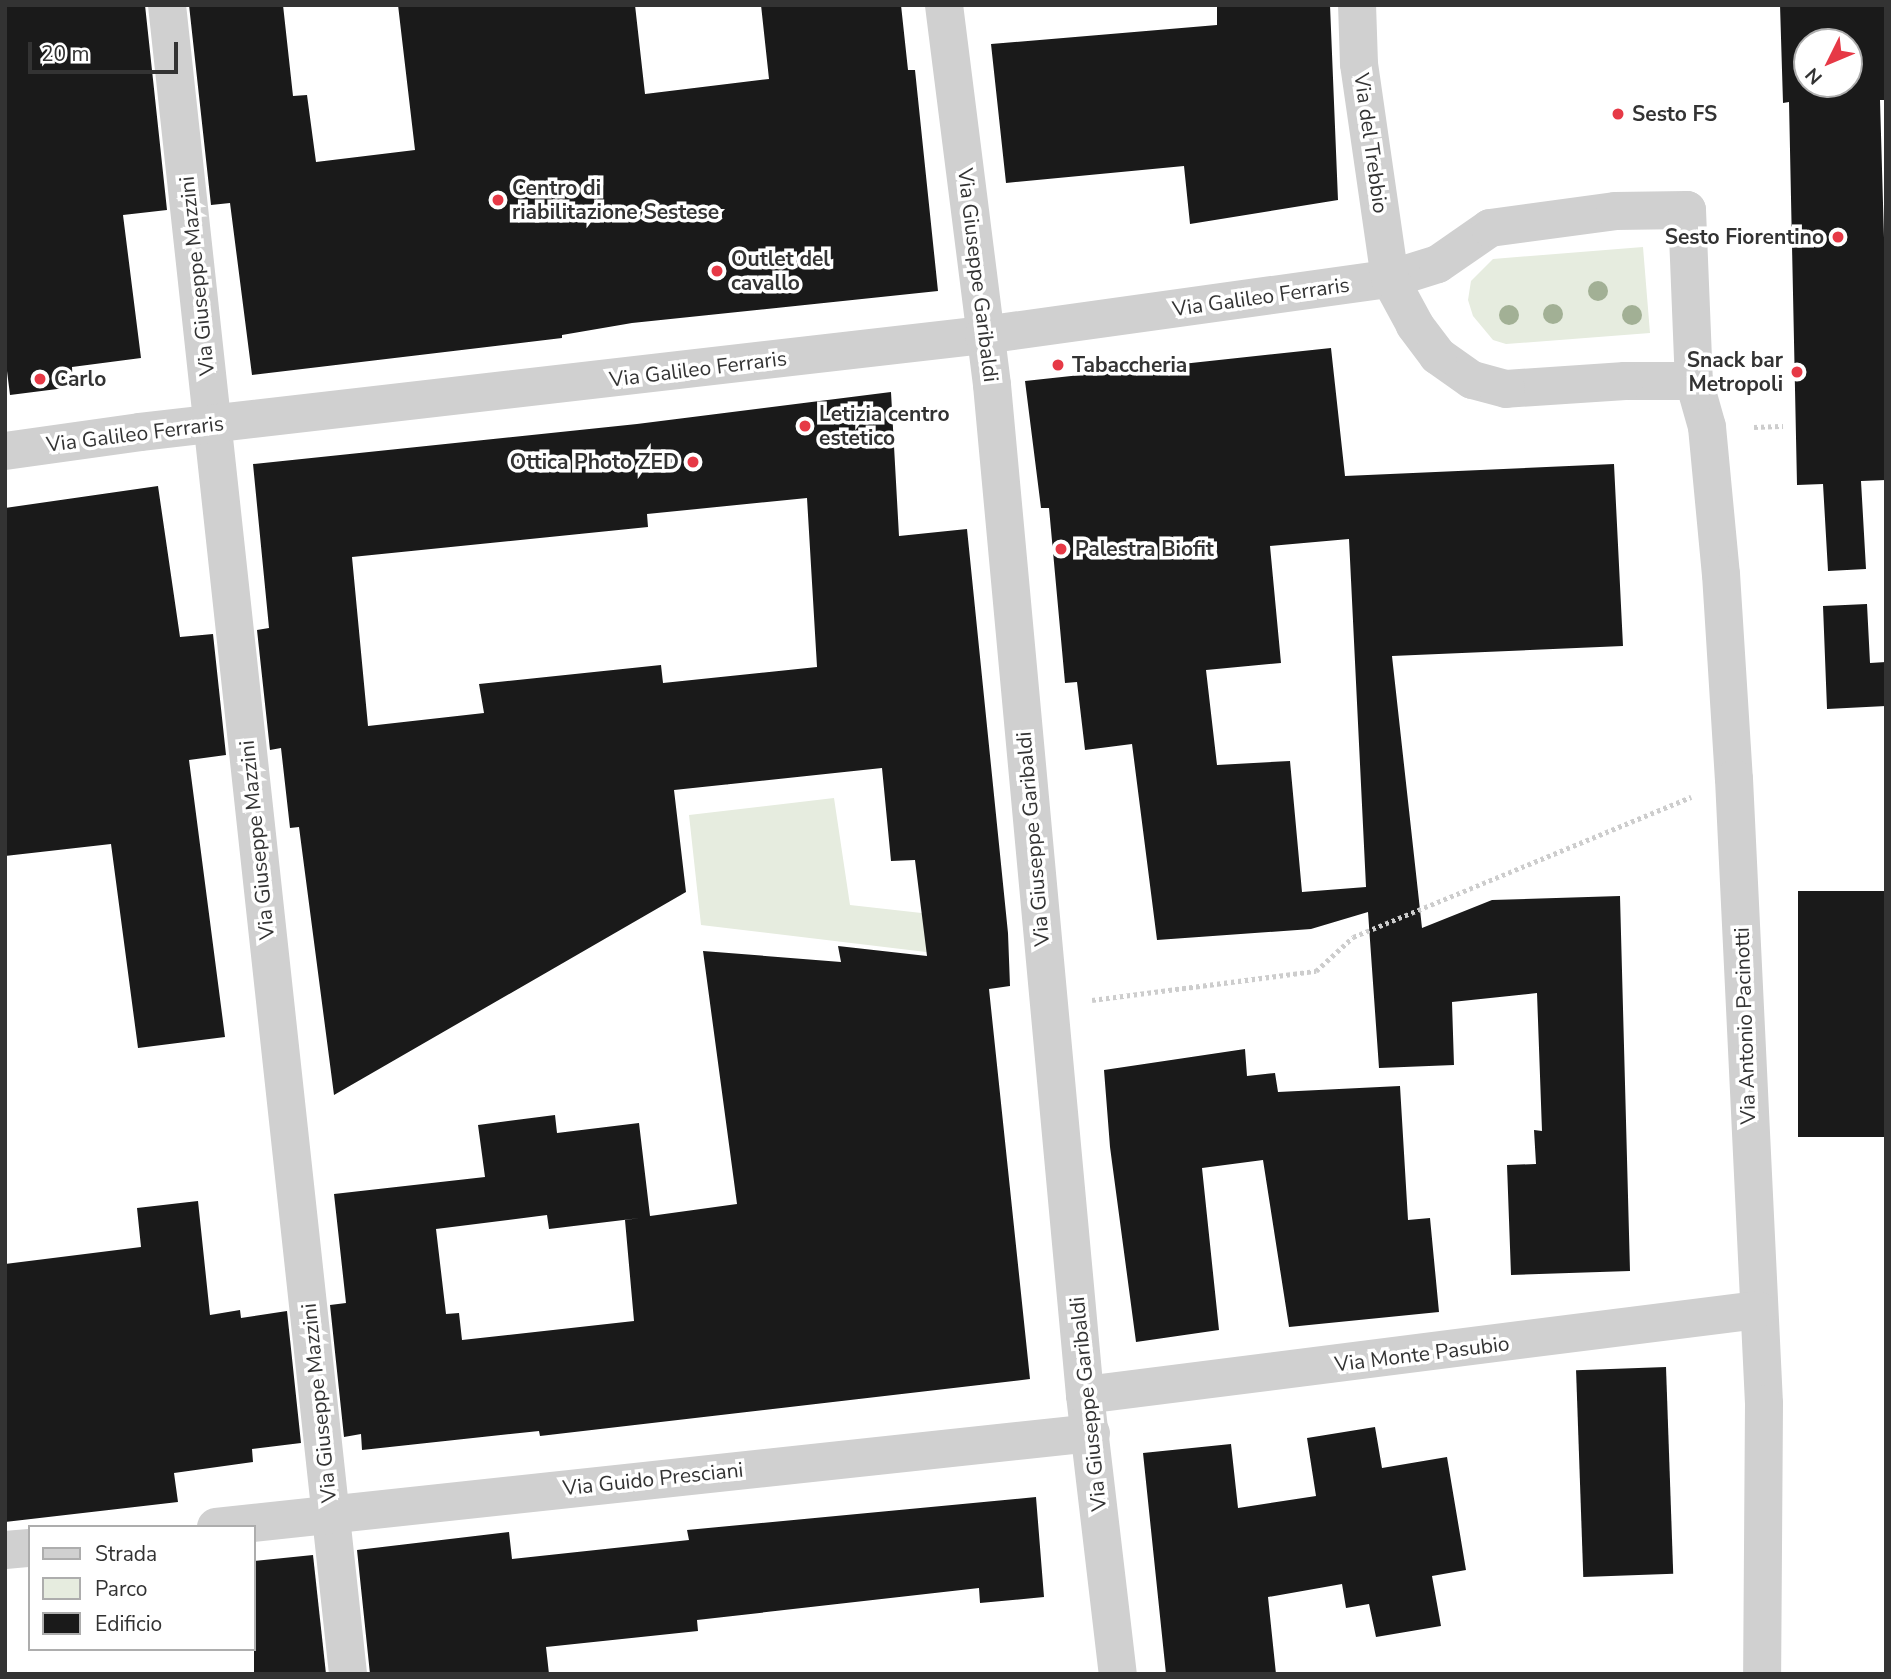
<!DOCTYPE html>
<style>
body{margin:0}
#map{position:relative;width:1891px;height:1679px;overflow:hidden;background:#fff;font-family:"Nunito Sans",sans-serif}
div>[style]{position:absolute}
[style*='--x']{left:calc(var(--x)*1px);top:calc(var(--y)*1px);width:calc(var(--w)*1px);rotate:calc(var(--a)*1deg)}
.green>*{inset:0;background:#e6ecdf}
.building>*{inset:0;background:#1a1a1a;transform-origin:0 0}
.path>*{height:4.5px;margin-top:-2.25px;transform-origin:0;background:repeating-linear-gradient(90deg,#cdcdcd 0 3.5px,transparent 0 7px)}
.minor>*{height:38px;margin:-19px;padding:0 19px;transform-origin:19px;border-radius:19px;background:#d0d0d0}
.trees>*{width:20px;height:20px;margin:-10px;border-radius:50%;background:#a2b095}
.dots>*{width:19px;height:19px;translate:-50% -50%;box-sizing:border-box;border:4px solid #fff;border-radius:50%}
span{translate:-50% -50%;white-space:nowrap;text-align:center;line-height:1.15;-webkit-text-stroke:7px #fff;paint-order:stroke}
.poi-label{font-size:21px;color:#333;font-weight:700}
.left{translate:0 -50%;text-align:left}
.right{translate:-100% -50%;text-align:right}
.street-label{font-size:21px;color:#333}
.frame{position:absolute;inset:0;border:7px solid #333;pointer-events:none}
.legend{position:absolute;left:28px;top:1525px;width:228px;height:126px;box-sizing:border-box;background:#fff;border:2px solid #adadad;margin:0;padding:9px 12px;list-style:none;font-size:21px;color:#333}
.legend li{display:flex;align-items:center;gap:14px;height:35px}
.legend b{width:35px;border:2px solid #adadad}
.north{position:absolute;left:1793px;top:28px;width:70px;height:70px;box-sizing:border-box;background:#fff;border:2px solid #adadad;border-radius:50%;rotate:227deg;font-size:19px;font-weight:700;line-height:28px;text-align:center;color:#333}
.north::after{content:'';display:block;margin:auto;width:24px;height:32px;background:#e63946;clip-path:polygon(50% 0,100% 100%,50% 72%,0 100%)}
.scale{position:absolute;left:28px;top:42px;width:150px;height:32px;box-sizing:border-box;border:4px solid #333;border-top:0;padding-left:9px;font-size:21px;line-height:24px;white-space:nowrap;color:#333;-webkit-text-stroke:5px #fff;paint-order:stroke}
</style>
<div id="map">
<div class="green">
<div style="clip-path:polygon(1643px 247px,1650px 333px,1506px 344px,1493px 340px,1473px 316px,1468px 300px,1471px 281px,1493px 259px)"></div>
<div style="clip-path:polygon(834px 798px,850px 905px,1002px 922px,1009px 962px,701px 925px,689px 815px)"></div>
</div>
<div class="building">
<div style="clip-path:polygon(5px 5px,145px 5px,167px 210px,123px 215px,141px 358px,72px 367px,73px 387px,10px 395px,5px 355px)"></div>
<div style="clip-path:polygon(189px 5px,283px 5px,293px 96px,307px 95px,316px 162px,415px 150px,398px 5px,635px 5px,645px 94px,769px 79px,761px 5px,901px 5px,908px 70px,915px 70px,938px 291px,632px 323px,562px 335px,562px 338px,252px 375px,230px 203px,211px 205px)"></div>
<div style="clip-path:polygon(1217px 5px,1330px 5px,1338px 200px,1190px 224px,1184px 166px,1006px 183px,991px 44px,1217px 25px)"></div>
<div style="clip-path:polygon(evenodd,1780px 5px,1885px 5px,1886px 100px,1880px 100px,1886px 306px,1886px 480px,1861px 481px,1866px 569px,1828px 571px,1823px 484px,1797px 485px,1789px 102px,1783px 103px,1780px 5px,1807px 42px,1849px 42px,1849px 84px,1807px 84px,1807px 42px)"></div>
<div style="clip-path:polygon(evenodd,1331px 348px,1345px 476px,1614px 464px,1623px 646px,1392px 656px,1422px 928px,1492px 900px,1620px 896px,1630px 1271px,1511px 1275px,1507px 1165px,1536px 1164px,1534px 1130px,1542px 1131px,1537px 993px,1452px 1002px,1454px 1065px,1379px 1068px,1368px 912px,1311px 929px,1157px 940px,1132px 744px,1085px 750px,1077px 682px,1065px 683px,1049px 508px,1041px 508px,1025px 381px,1331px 348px,1349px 539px,1366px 887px,1302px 892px,1290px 761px,1217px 765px,1206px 670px,1281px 663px,1270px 546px,1349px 539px)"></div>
<div style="clip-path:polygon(evenodd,891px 392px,899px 536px,967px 529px,1008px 933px,1010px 986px,989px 989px,1030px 1379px,540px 1436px,539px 1431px,362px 1450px,361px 1434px,344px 1437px,330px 1305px,346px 1303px,334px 1194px,485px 1177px,478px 1125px,555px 1115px,557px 1133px,639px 1123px,650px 1216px,737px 1204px,703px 951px,841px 962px,838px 946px,927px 956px,915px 860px,891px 861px,882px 768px,674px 790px,686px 892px,334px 1095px,299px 827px,290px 828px,281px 748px,270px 750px,257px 630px,269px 628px,253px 464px,637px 424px,891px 392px,807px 498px,817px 667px,663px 683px,661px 665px,479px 684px,484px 713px,368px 726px,352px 557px,648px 527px,647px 514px,807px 498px,891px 392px,547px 1215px,549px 1229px,640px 1218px,625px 1220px,634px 1321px,462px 1340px,459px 1313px,446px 1314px,436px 1229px,547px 1215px)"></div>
<div style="clip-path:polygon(158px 486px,180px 637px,213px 634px,226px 755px,189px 760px,225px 1037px,138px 1048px,111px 844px,5px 856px,5px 508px)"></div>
<div style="clip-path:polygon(1867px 604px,1870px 663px,1886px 662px,1886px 706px,1827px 709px,1823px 606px)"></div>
<div style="left:1886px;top:891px;width:246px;height:88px;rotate:90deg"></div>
<div style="clip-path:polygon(1245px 1049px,1247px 1076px,1275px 1073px,1278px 1092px,1400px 1086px,1408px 1220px,1430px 1218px,1439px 1312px,1289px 1327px,1263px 1160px,1202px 1168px,1219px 1330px,1136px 1342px,1110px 1147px,1104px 1070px)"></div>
<div style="clip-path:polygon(198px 1201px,210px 1315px,240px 1310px,241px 1318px,287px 1311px,301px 1443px,252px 1449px,253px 1462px,174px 1473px,178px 1502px,5px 1522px,5px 1264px,141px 1247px,137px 1208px)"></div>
<div style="left:1666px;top:1367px;width:207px;height:90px;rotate:88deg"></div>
<div style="clip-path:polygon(1375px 1427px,1382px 1468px,1447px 1457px,1466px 1570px,1432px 1576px,1441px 1626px,1376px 1637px,1369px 1604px,1346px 1608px,1342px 1584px,1268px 1597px,1276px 1674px,1166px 1674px,1143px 1453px,1231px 1444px,1238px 1508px,1316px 1496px,1307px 1438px)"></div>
<div style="clip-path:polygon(1036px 1497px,1044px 1597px,980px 1603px,979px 1588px,697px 1620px,698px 1631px,546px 1647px,549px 1674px,370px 1674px,357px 1550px,509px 1532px,512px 1559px,689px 1540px,687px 1530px)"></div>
<div style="clip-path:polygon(313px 1555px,326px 1674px,254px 1674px,254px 1561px)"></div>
</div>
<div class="path">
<div style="--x:1754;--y:427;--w:29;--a:-2"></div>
<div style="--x:1092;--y:1000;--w:226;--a:-7.4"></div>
<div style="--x:1316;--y:971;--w:50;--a:-42.6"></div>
<div style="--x:1353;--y:937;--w:366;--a:-22.5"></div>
</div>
<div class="minor">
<div style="--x:167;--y:5;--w:1679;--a:83.81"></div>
<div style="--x:944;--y:5;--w:383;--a:82.8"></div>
<div style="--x:992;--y:385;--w:1014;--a:84.74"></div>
<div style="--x:1085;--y:1395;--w:281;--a:83.3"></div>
<div style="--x:1694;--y:381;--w:48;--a:74.2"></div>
<div style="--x:1707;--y:427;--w:148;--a:84.6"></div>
<div style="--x:1721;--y:574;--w:205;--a:86.4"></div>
<div style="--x:1734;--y:779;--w:626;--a:87.25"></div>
<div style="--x:1764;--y:1404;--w:270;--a:90.4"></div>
<div style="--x:5;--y:451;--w:136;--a:-8"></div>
<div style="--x:140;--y:432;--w:850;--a:-6.56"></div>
<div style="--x:984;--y:335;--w:410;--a:-7.9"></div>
<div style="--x:1390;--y:279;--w:50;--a:-17.4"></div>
<div style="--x:1438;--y:264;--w:63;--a:-34.7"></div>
<div style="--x:1490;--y:228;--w:126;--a:-7.7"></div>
<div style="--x:1615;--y:211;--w:72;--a:-0.8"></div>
<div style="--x:1687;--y:210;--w:171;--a:87.7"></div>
<div style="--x:1694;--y:381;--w:69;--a:180"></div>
<div style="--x:1625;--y:381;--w:119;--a:176.2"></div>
<div style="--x:1506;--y:389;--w:35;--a:-165"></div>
<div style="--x:1472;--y:380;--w:42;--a:-144.8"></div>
<div style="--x:1438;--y:356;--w:39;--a:-127"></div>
<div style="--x:1415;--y:325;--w:52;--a:-118.5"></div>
<div style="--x:1390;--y:279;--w:217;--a:-98.2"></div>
<div style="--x:1359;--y:64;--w:59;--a:-91.9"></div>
<div style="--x:1085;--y:1395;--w:677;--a:-7.21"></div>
<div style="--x:216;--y:1527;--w:880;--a:-6.13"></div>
<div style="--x:5;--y:1550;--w:25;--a:-5"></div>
</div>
<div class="trees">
<div style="left:1598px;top:291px"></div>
<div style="left:1553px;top:314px"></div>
<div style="left:1509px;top:315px"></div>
<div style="left:1632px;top:315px"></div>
</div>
<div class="dots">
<div style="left:1618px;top:114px;background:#e63946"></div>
<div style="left:498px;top:200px;background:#e63946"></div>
<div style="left:1838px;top:237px;background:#e63946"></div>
<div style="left:717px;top:271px;background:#e63946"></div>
<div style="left:1058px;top:365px;background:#e63946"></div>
<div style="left:1797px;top:372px;background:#e63946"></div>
<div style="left:40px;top:379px;background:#e63946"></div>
<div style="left:805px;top:426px;background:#e63946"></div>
<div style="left:693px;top:462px;background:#e63946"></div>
<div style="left:1061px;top:549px;background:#e63946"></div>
</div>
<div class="poi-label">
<span class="left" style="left:1632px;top:114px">Sesto FS</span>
<span class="left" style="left:512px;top:200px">Centro di<br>riabilitazione Sestese</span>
<span class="right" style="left:1824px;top:237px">Sesto Fiorentino</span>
<span class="left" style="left:731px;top:271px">Outlet del<br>cavallo</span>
<span class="right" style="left:1783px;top:372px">Snack bar<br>Metropoli</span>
<span class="left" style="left:1072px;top:365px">Tabaccheria</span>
<span class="left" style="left:54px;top:379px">Carlo</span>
<span class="left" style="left:819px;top:426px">Letizia centro<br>estetico</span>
<span class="right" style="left:679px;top:462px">Ottica Photo ZED</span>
<span class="left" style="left:1075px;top:549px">Palestra Biofit</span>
</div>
<div class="street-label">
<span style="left:1371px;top:143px;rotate:82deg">Via del Trebbio</span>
<span style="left:978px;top:275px;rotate:83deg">Via Giuseppe Garibaldi</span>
<span style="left:197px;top:276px;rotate:-96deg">Via Giuseppe Mazzini</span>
<span style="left:1261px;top:297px;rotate:-8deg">Via Galileo Ferraris</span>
<span style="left:698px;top:369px;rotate:-7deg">Via Galileo Ferraris</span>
<span style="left:135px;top:434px;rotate:-7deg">Via Galileo Ferraris</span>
<span style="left:1033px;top:839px;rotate:-95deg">Via Giuseppe Garibaldi</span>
<span style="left:257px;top:840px;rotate:-96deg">Via Giuseppe Mazzini</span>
<span style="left:1745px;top:1026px;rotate:-92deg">Via Antonio Pacinotti</span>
<span style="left:1422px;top:1354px;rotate:-7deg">Via Monte Pasubio</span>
<span style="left:319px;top:1403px;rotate:-96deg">Via Giuseppe Mazzini</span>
<span style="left:1088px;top:1404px;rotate:-96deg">Via Giuseppe Garibaldi</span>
<span style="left:653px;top:1479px;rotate:-6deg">Via Guido Presciani</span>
</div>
<div class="frame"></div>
<ul class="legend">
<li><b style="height:9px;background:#d0d0d0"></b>Strada</li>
<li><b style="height:19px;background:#e6ecdf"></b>Parco</li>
<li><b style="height:19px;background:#1a1a1a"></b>Edificio</li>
</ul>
<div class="north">N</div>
<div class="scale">20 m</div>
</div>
